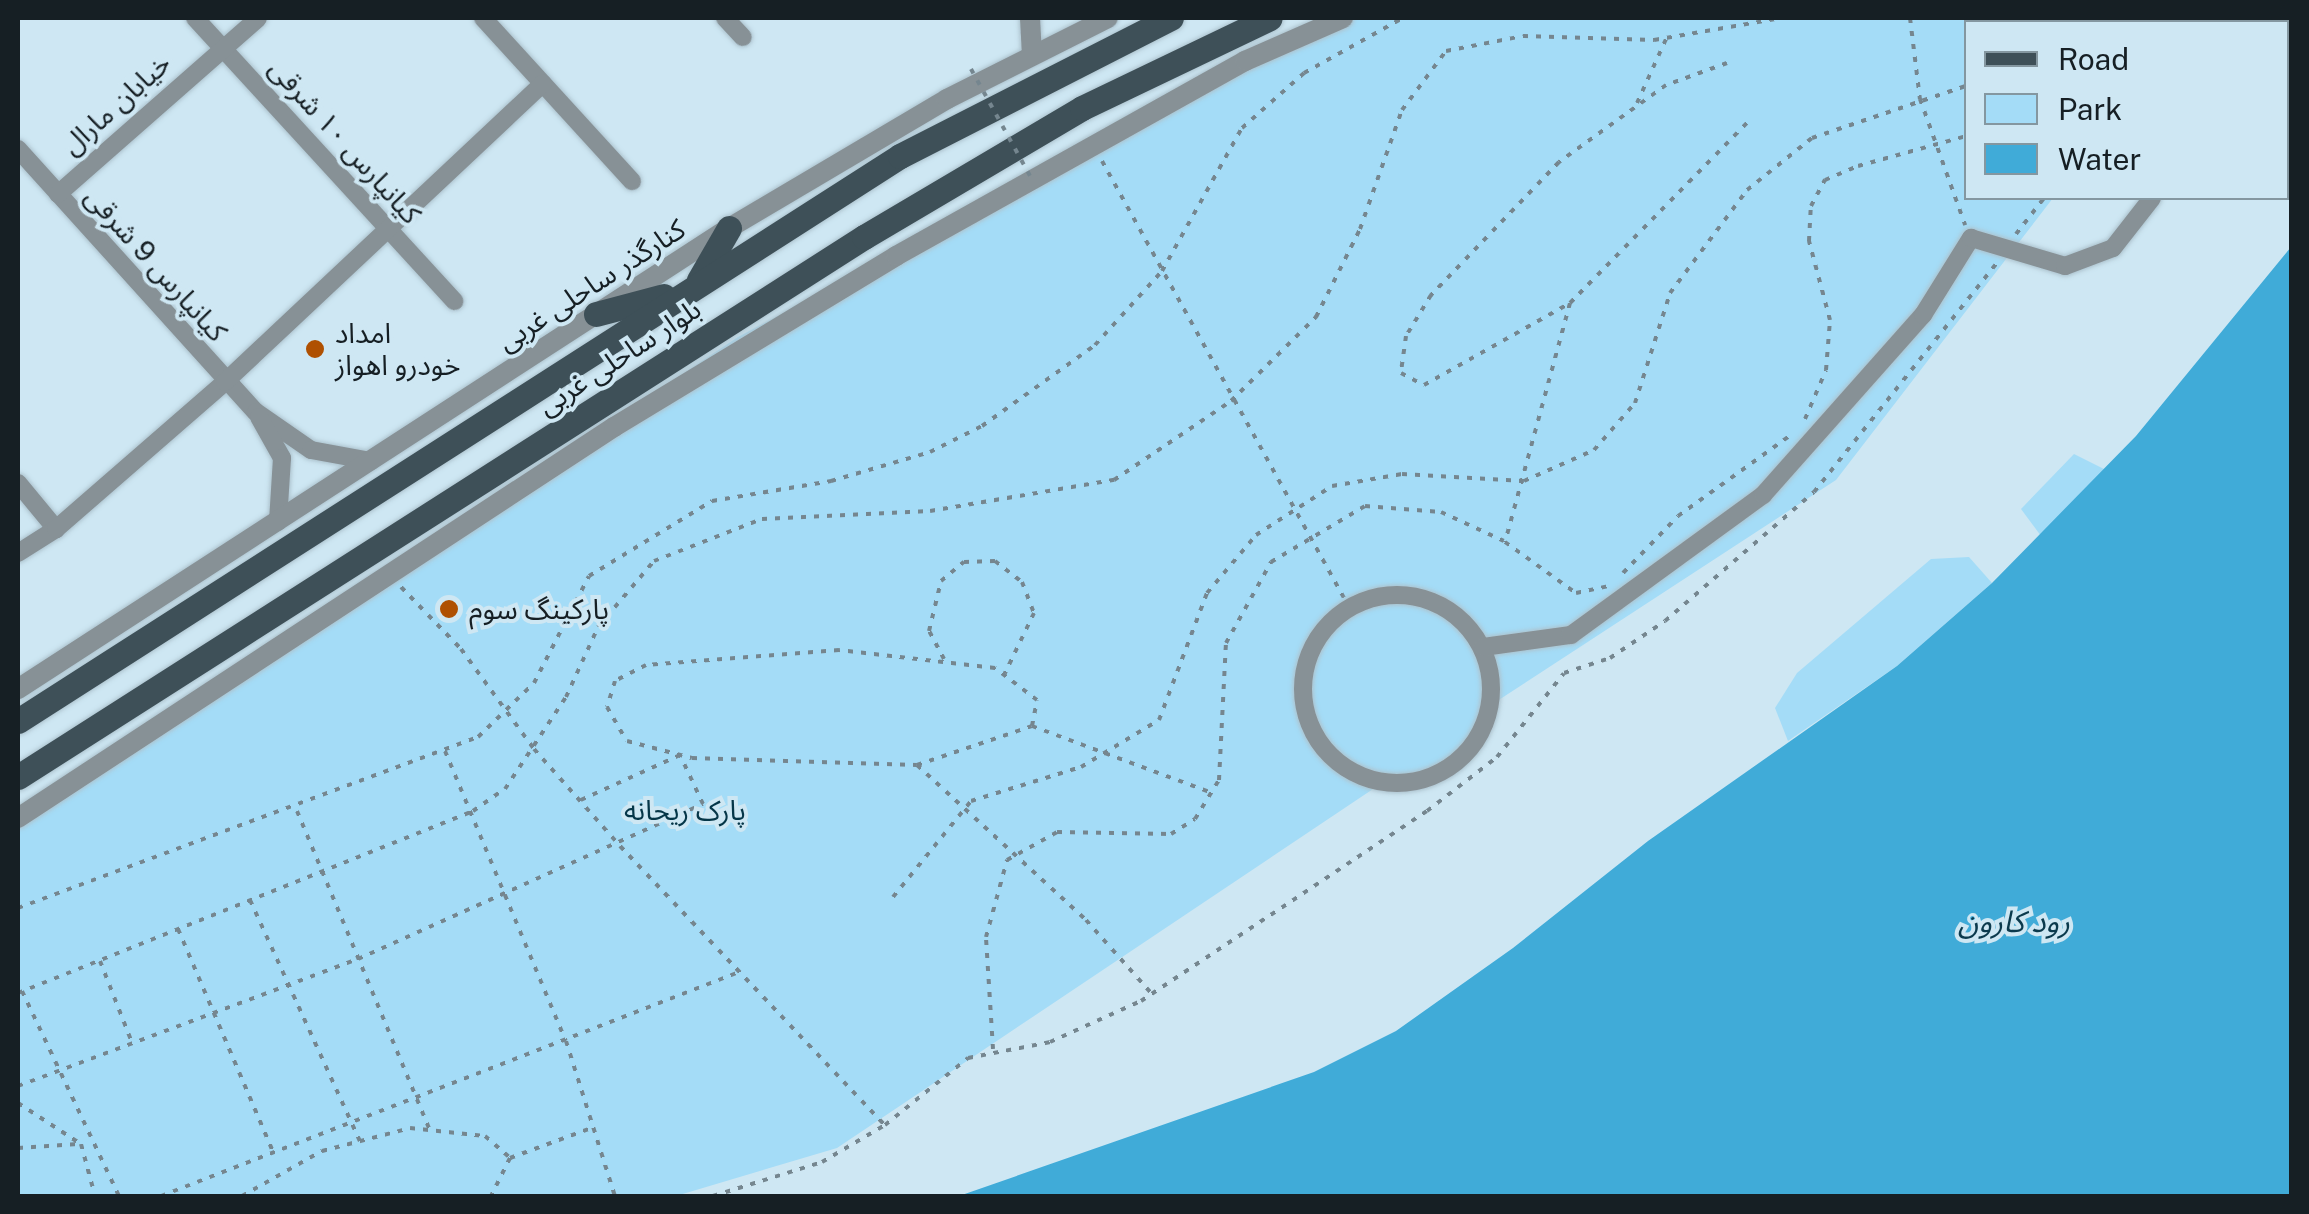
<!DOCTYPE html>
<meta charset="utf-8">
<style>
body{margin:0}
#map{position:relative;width:2309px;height:1214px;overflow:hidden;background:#cee7f3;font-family:"Public Sans","Noto Sans Arabic",sans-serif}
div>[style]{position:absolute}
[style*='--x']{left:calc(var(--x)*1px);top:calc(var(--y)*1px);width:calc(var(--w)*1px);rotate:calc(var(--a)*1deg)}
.green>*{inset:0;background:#a4dcf7}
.water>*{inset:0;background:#40abd8}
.path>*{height:4px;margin-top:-2px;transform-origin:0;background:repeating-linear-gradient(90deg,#75868f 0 5px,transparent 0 13px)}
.roads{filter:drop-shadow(0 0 2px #adc3ce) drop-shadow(0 0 2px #adc3ce)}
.minor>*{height:18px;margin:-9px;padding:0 9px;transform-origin:9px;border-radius:9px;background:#879196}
.minor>.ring{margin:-9px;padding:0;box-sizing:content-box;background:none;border:18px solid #879196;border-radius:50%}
.tertiary>*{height:20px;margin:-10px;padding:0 10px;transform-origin:10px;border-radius:10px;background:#879196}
.primary>*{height:25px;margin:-12.5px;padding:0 12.5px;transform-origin:12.5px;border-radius:12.5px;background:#3e5058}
.path-bridge>*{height:4px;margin-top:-2px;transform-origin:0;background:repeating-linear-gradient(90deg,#75868f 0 5px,transparent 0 13px)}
.dots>*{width:28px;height:28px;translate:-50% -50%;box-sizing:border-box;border:5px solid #cee7f3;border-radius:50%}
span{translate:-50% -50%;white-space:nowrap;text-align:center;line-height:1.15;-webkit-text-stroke:8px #cee7f3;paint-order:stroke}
.street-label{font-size:28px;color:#161f24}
.poi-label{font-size:28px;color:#161f24}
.left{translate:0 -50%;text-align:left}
.park-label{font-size:28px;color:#053648}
.water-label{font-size:30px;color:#0b3a4d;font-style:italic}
.frame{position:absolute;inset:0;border:20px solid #161f24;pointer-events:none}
.legend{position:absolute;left:1964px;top:20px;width:325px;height:180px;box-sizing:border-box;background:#cee7f3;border:2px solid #8497a0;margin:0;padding:12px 18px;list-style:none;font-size:30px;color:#161f24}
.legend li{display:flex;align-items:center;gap:20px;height:50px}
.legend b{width:50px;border:2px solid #8497a0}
</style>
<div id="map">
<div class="green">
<div style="clip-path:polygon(1343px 18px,2192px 18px,1966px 22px,1966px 198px,2053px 198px,1836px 480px,1491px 705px,1441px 782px,1382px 783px,837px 1148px,676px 1196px,18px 1196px,18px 817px,738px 337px)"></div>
<div style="clip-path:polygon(2074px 454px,2106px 470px,2041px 536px,2021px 509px)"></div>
<div style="clip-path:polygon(1969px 557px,1992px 583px,1897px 666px,1788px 741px,1775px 708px,1797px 673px,1931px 559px)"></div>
</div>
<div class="water">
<div style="clip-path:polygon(2291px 247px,2291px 1196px,959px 1196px,1314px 1072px,1396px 1031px,1513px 948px,1648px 841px,1897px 666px,1992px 583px,2136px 436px)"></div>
</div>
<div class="path">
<div style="--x:1910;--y:18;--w:82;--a:83"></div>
<div style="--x:1920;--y:99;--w:134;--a:70.3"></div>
<div style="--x:2049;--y:22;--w:6;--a:-39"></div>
<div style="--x:2128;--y:22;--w:6;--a:-45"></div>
<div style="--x:2179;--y:22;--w:6;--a:-45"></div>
<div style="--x:1727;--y:63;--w:65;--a:160.2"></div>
<div style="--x:1666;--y:85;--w:132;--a:144.3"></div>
<div style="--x:1559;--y:162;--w:185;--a:133.9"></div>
<div style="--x:1431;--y:295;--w:48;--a:121.4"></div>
<div style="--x:1406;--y:336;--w:37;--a:98"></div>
<div style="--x:1401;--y:373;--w:26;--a:28"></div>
<div style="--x:1424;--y:385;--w:167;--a:-29.3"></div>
<div style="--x:1570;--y:303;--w:257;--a:-45.5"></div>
<div style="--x:1637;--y:103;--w:70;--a:-65.6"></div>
<div style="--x:2286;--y:126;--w:7;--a:27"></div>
<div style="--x:1102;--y:161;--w:510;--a:61.02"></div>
<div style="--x:2016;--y:234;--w:46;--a:-52.1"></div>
<div style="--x:1570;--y:303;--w:248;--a:105.2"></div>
<div style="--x:1505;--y:542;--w:87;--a:35.7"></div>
<div style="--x:1576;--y:593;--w:33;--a:-12"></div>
<div style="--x:1805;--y:419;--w:53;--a:-66.8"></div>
<div style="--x:1826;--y:370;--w:50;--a:-85.4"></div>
<div style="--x:1830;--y:320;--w:82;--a:-104.9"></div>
<div style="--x:1809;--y:241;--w:35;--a:-87"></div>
<div style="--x:1811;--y:206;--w:30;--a:-62"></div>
<div style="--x:1825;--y:180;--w:36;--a:-23"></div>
<div style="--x:1858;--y:166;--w:112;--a:-15.5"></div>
<div style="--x:1623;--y:573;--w:79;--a:-46"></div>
<div style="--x:1678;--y:516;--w:140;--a:-35.7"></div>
<div style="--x:401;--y:587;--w:86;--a:45.9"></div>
<div style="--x:461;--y:649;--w:124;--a:53.9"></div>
<div style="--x:534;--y:749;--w:130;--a:48.4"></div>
<div style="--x:620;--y:846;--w:385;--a:46.5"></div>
<div style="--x:944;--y:659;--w:32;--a:-118"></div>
<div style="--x:929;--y:631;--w:51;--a:-76.5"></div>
<div style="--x:941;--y:581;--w:30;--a:-40"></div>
<div style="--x:964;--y:562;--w:31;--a:-2"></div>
<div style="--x:995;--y:561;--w:34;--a:38"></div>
<div style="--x:1022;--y:582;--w:33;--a:69"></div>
<div style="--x:1034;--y:613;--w:67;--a:115.8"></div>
<div style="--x:1032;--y:726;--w:26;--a:-79"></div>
<div style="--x:1037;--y:700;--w:53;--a:-142.7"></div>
<div style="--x:995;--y:668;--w:157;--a:-173.4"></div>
<div style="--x:839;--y:650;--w:194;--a:175.6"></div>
<div style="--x:646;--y:665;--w:35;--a:153"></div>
<div style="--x:615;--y:681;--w:27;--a:107"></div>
<div style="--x:607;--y:707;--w:39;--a:60"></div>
<div style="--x:627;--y:741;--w:67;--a:14.7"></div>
<div style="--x:692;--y:758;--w:225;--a:1.8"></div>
<div style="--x:917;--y:765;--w:121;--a:-18.7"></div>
<div style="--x:1032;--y:726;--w:192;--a:20.4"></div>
<div style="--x:445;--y:751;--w:314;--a:67.4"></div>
<div style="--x:566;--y:1041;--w:163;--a:72.5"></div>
<div style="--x:917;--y:765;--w:229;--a:42.5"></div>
<div style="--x:1086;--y:920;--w:99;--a:48.3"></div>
<div style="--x:297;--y:811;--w:346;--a:67.4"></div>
<div style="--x:893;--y:897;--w:124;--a:-50.9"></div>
<div style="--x:971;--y:801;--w:115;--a:-17.2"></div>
<div style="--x:1081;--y:767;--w:91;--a:-31.1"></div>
<div style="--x:1159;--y:720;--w:136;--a:-69.3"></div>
<div style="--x:1207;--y:593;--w:76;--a:-49.8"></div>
<div style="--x:1256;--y:535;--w:90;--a:-32.8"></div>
<div style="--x:1332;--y:486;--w:71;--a:-9.7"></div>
<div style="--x:1402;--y:474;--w:122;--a:3.3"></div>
<div style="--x:1524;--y:481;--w:77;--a:-23.9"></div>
<div style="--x:1594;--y:450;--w:62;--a:-48.9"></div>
<div style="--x:1635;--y:403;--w:115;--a:-72.3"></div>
<div style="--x:1670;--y:293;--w:129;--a:-53.2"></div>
<div style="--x:1747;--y:190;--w:83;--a:-38.7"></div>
<div style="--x:1812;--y:138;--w:163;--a:-18.7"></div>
<div style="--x:250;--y:900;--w:265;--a:65.5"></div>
<div style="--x:18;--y:908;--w:491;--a:-20.4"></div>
<div style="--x:478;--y:737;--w:78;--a:-44"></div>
<div style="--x:534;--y:683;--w:120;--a:-62.8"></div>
<div style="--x:589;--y:576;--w:144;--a:-31.4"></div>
<div style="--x:712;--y:501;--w:121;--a:-9.5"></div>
<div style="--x:831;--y:481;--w:103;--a:-16.3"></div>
<div style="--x:930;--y:452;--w:58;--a:-26.6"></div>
<div style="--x:982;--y:426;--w:139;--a:-35.6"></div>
<div style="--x:1095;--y:345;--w:100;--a:-47.8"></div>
<div style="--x:1162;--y:271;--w:164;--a:-60.8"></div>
<div style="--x:1242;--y:128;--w:83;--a:-41.6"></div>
<div style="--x:1304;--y:73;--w:113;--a:-29.1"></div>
<div style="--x:178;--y:929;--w:245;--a:66.9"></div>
<div style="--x:100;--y:961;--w:85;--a:68.6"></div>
<div style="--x:22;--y:991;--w:227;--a:64.7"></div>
<div style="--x:18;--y:993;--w:490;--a:-21.8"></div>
<div style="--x:473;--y:811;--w:39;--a:-35"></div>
<div style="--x:505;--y:789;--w:110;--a:-56.5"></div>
<div style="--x:566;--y:697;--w:77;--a:-65.4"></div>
<div style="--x:598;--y:627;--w:87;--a:-49.7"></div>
<div style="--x:654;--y:561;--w:116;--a:-21.3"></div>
<div style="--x:762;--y:519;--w:168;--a:-2.7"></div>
<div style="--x:930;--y:511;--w:187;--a:-9.6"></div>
<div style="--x:1114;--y:480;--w:141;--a:-34"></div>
<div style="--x:1231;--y:401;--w:120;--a:-44.7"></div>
<div style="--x:1316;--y:317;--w:98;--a:-63.4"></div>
<div style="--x:1360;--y:229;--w:126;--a:-70.6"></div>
<div style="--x:1402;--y:110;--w:74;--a:-53.3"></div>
<div style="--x:1446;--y:51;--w:78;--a:-11"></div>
<div style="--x:1523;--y:36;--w:131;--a:1.7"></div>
<div style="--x:1654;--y:40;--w:129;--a:-9.8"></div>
<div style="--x:993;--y:1049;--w:112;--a:-93.6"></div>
<div style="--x:986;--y:937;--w:80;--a:-74.7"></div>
<div style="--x:1007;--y:860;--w:57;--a:-29.2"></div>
<div style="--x:1057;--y:832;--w:114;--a:1"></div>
<div style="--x:1171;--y:834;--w:28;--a:-32"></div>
<div style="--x:1195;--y:819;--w:46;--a:-58.4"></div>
<div style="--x:1219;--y:780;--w:137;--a:-87.1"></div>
<div style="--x:1226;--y:643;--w:93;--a:-60.9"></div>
<div style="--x:1271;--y:562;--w:109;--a:-30.8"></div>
<div style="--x:1365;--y:506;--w:76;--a:4.5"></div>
<div style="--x:1441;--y:512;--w:69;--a:24.7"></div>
<div style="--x:18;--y:1086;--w:363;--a:-20.5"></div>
<div style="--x:358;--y:959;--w:378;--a:-24.2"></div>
<div style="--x:703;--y:804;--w:54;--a:-115.1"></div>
<div style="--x:680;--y:755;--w:109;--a:155.6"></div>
<div style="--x:18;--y:1103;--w:75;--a:33.1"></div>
<div style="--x:81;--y:1144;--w:54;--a:74.9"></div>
<div style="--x:18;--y:1148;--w:60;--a:-3.8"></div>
<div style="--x:510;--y:1158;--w:90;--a:-20.3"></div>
<div style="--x:161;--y:1196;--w:620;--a:-21.18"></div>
<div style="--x:242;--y:1196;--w:92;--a:-29.4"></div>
<div style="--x:322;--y:1151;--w:91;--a:-14.6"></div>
<div style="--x:410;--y:1128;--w:75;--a:6.1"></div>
<div style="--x:485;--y:1136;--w:33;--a:41"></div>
<div style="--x:510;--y:1158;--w:42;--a:116.6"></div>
<div style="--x:713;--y:1196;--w:114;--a:-17.3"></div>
<div style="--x:822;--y:1162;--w:73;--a:-30.4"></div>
<div style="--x:885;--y:1125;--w:107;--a:-38.9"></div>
<div style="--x:968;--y:1058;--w:84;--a:-11"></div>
<div style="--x:1050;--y:1042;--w:100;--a:-24.3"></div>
<div style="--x:1141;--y:1001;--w:343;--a:-33.6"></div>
<div style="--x:1427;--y:811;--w:88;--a:-37.6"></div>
<div style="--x:1497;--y:757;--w:107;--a:-51.4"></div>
<div style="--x:1564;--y:673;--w:48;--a:-18.1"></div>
<div style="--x:1610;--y:658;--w:66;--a:-33.9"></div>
<div style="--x:1665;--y:621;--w:197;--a:-40.9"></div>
<div style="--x:1814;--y:492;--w:293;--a:-51.4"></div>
</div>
<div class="roads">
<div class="minor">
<div style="--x:195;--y:18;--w:384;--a:47.5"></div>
<div style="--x:483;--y:18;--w:221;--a:47.6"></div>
<div style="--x:725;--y:18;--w:26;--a:47"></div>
<div style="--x:2284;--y:22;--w:6;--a:-45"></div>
<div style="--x:18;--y:149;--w:355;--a:47.9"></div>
<div style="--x:256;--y:412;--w:67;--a:34.6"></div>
<div style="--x:311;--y:450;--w:61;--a:10.4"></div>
<div style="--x:58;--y:194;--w:266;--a:-41.3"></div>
<div style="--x:259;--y:417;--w:47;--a:60.7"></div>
<div style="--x:282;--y:458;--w:64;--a:93.6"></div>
<div style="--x:18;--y:483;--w:60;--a:50.4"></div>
<div style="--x:18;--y:553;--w:45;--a:-32.3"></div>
<div style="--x:56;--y:529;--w:224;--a:-41"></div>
<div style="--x:225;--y:382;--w:436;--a:-43.2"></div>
<div class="ring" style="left:1303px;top:595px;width:170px;height:170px"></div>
<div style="--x:1483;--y:647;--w:89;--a:-7.8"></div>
<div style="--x:1571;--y:635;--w:238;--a:-36.1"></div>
<div style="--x:1763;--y:495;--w:241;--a:-48.4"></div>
<div style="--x:1923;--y:315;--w:91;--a:-58.1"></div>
<div style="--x:1971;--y:238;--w:98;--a:16.6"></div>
<div style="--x:2065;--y:266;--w:51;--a:-20.6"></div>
<div style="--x:2113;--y:248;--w:63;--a:-52"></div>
</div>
<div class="tertiary">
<div style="--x:1030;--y:18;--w:37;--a:87"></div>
<div style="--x:18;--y:689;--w:847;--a:-32.96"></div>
<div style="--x:729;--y:228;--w:253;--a:-30.6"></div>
<div style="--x:947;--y:99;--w:180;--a:-26.7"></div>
<div style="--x:18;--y:818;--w:713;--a:-33.27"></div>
<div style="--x:614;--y:427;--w:330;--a:-31.2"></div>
<div style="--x:896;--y:256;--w:400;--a:-29.2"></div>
<div style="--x:1245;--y:61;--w:107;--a:-23.7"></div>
</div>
<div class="primary">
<div style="--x:699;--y:280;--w:60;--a:-60"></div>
<div style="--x:596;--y:314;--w:70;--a:-14.8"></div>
<div style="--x:18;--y:721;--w:1047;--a:-32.64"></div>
<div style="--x:900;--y:156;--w:304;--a:-27"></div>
<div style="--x:18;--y:777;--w:1004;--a:-32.55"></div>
<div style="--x:864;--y:237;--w:253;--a:-30.6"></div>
<div style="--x:1082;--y:108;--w:208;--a:-25.6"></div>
</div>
</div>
<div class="path-bridge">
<div style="--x:971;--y:69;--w:130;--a:61.1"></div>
</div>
<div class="dots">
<div style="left:315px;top:349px;background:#af5001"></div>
<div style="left:449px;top:609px;background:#af5001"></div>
</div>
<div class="street-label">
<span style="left:116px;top:104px;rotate:-42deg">خیابان مارال</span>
<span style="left:345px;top:141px;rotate:48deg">کیانپارس ۱۰ شرقی</span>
<span style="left:156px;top:264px;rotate:48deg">کیانپارس 9 شرقی</span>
<span style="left:591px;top:285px;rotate:-33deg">کنارگذر ساحلی غربی</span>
<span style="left:619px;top:357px;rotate:-33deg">بلوار ساحلی غربی</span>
</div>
<div class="poi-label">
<span class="left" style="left:335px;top:349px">امداد<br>خودرو اهواز</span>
<span class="left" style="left:469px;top:609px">پارکینگ سوم</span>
</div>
<div class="park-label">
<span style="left:685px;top:810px">پارک ریحانه</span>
</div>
<div class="water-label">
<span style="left:2014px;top:921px">رود کارون</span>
</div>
<div class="frame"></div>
<ul class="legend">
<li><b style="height:12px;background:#3e5058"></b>Road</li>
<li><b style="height:28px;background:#a4dcf7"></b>Park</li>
<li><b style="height:28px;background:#40abd8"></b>Water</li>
</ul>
</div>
